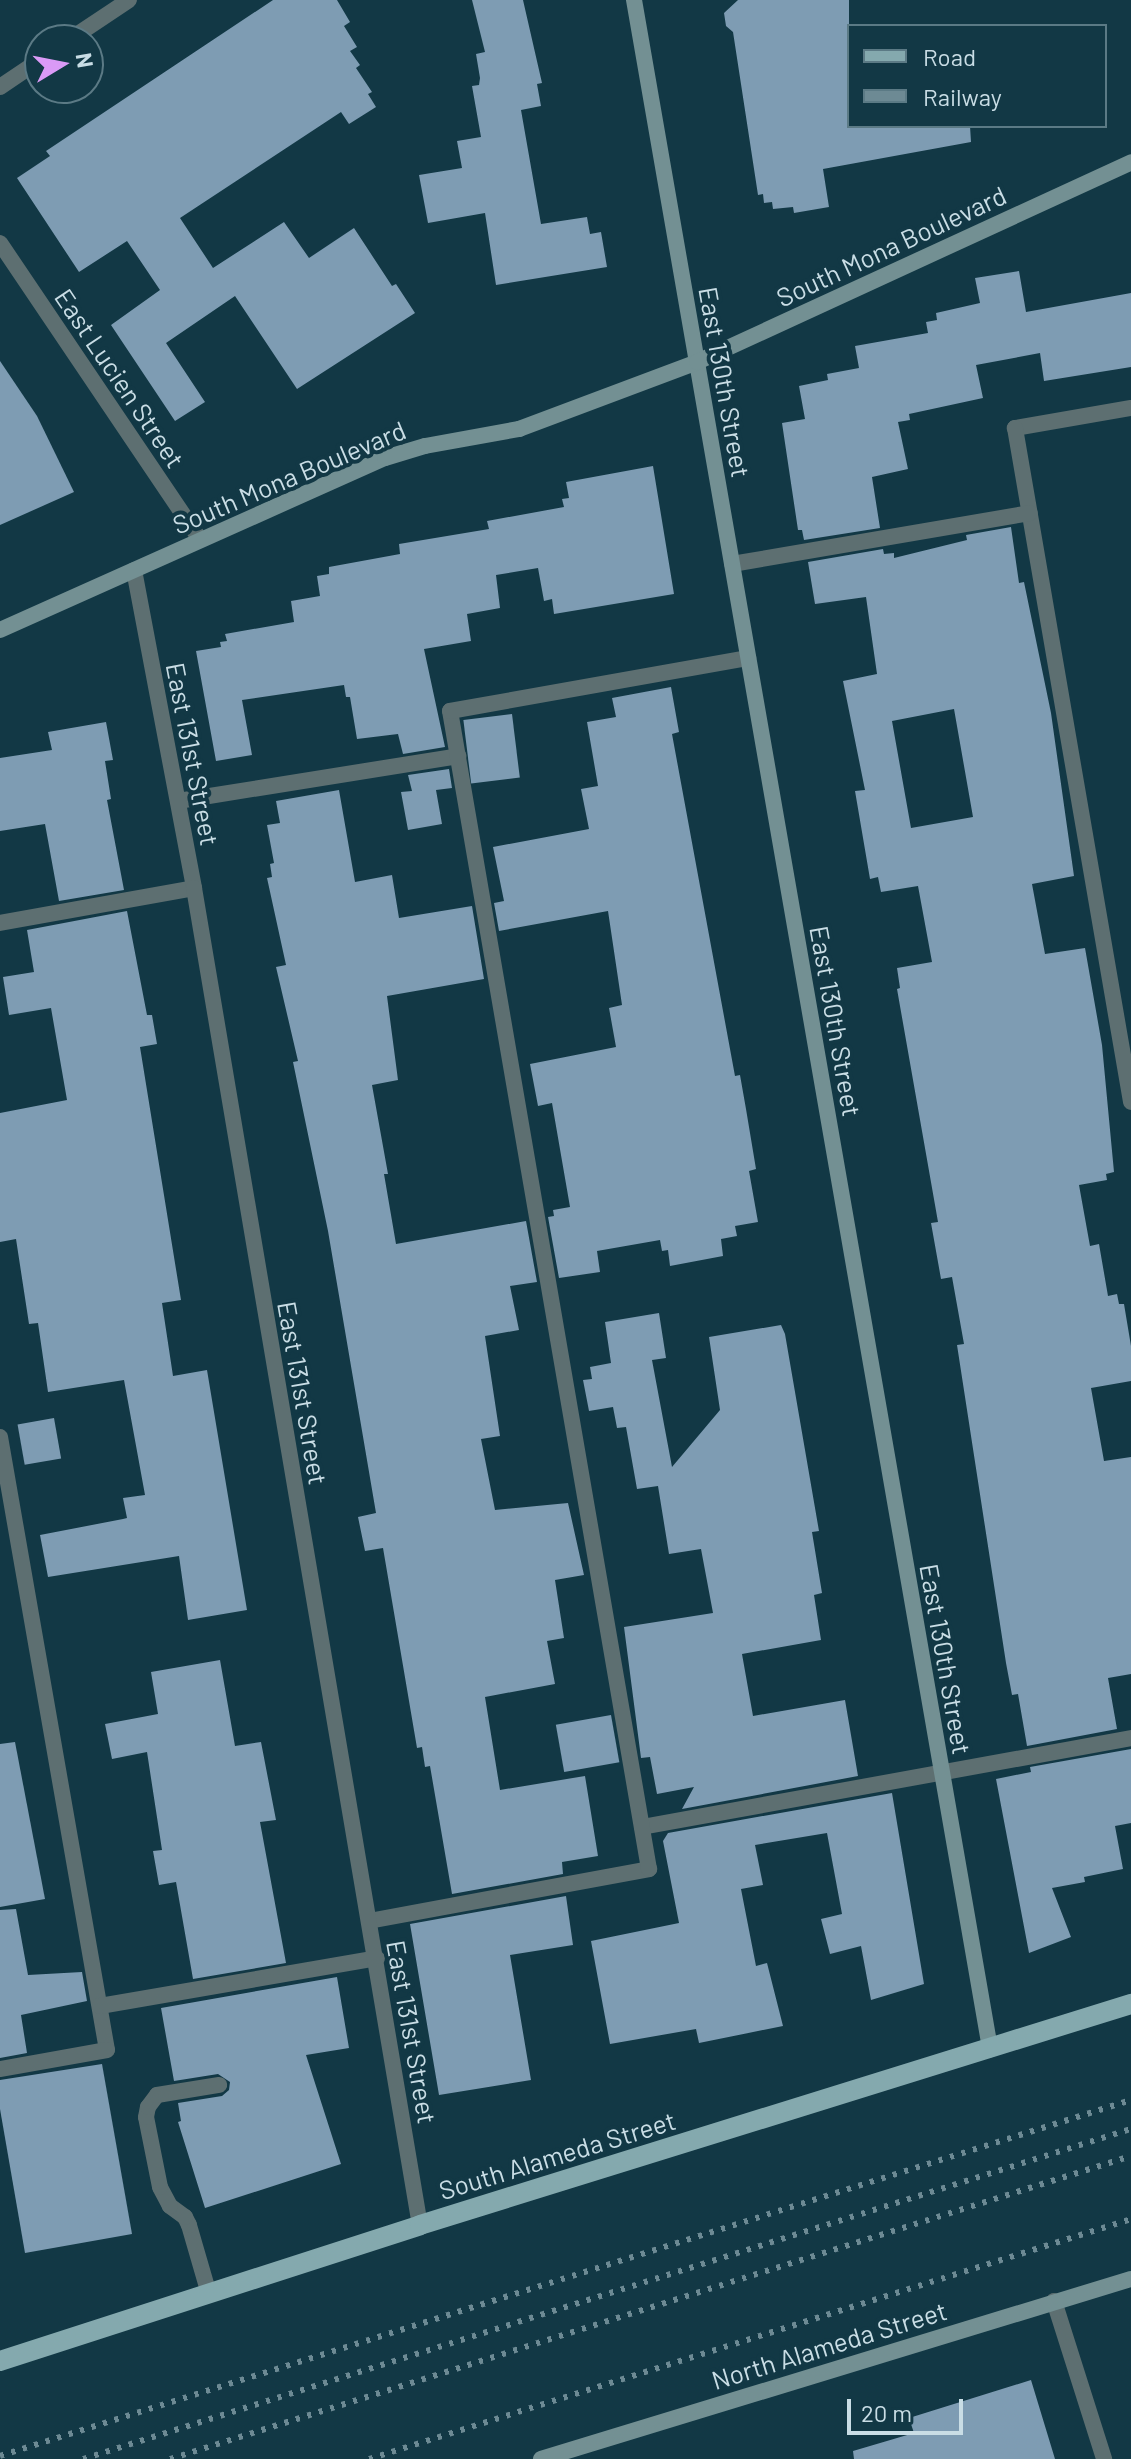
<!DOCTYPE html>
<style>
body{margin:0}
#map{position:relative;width:1131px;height:2459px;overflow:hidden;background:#123845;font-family:Barlow,sans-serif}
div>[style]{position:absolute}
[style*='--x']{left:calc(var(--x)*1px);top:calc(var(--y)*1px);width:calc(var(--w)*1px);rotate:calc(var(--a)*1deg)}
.building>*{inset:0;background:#7e9cb3;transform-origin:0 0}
.lane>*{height:16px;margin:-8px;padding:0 8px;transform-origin:8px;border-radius:8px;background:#5d6f71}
.street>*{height:16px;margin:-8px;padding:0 8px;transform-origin:8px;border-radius:8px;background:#5d6f71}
.secondary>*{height:16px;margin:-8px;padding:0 8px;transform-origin:8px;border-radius:8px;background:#739093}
.primary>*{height:20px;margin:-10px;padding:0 10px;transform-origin:10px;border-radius:10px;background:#84a9ae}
.rail>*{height:6px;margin-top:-3px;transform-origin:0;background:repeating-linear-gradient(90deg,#6d8a94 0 4px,transparent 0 12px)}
span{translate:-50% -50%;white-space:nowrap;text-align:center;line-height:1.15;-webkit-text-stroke:8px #123845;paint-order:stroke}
.street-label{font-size:26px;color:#c9dde5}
.legend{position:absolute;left:847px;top:24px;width:260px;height:104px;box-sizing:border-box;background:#123845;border:2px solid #5b7a85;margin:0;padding:10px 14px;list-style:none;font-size:24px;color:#c9dde5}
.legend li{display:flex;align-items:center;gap:16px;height:40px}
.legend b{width:40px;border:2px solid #5b7a85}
.north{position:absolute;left:24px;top:24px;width:80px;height:80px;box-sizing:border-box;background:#123845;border:2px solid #5b7a85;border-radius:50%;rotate:80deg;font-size:22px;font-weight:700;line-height:32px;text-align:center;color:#c9dde5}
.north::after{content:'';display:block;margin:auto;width:28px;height:36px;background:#da9af6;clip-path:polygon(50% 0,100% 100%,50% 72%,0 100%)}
.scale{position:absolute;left:847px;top:2399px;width:116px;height:36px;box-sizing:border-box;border:4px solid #c9dde5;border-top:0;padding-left:10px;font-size:24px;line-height:28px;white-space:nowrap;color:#c9dde5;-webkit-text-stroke:6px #123845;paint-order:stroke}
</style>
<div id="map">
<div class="building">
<div style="clip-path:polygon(273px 0,337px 0,350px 22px,344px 26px,357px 47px,350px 51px,360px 65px,356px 68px,372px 92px,368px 94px,376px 107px,349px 124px,341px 112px,180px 218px,213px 268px,284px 222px,309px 258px,354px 228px,392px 286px,396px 284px,415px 313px,297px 389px,235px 296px,166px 343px,205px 402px,175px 421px,111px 325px,160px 290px,127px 241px,79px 272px,17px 178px,50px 156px,46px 151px)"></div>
<div style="clip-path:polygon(472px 0,523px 0,542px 83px,537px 84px,541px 106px,521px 110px,541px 224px,587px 217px,590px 234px,601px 232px,607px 267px,496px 285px,485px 213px,428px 223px,419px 175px,462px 168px,457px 141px,481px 137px,472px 86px,479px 85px,480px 78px,476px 54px,485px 52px)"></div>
<div style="clip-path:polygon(738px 0,849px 0,849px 126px,970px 126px,971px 142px,823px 169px,829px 207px,794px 213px,793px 207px,773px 209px,772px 202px,764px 203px,763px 194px,758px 195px,733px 32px,726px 26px,724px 13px)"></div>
<div style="clip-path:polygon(1019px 271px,1026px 312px,1131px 293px,1131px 367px,1044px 381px,1040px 353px,976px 365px,983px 398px,909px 414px,910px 420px,898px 422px,908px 469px,872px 477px,880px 528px,804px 540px,802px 530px,798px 530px,782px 423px,805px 419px,799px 386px,828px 380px,827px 374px,859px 368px,855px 346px,928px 333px,926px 322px,937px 320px,936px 313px,980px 303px,975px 278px)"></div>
<div style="clip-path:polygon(0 361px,37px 416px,74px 492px,0 525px)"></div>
<div style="clip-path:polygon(653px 466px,674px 594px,554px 614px,552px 599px,544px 601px,538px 568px,496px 575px,500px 608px,467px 614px,471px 641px,424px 649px,445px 747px,403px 754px,398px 734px,357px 739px,350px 697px,346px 697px,344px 685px,242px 700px,252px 755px,216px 761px,196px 651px,221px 647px,220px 642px,227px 641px,225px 634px,294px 622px,291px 601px,320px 596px,317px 576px,329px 574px,329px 567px,400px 554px,399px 544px,489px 529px,487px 521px,564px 507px,562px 499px,569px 498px,566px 482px)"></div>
<div style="clip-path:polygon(evenodd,1011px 527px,1019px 583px,1024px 582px,1051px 713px,1074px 876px,1032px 884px,1045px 954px,1085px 948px,1102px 1045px,1114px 1172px,1106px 1174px,1107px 1180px,1079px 1185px,1090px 1246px,1099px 1244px,1108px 1296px,1117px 1294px,1119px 1304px,1124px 1304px,1131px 1346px,1131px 1381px,1091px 1388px,1104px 1461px,1131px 1457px,1131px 1674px,1108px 1678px,1117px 1729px,1027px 1746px,1018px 1694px,1012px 1695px,1006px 1663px,957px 1345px,964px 1344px,952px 1277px,941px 1279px,931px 1223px,938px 1222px,897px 989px,900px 988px,897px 968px,932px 962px,918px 886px,881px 892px,878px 877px,870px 879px,855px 791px,865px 790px,843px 681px,877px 674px,866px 597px,815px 604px,808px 562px,883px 549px,884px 554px,894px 553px,894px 558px,967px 540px,966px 535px,1011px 527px,954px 709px,973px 817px,911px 828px,892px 721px,954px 709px)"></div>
<div style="clip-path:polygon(671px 687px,679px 732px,672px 734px,735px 1076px,740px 1075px,746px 1109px,756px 1169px,749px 1171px,758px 1222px,735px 1226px,737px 1236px,721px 1239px,723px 1256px,670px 1266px,668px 1250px,662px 1251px,660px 1240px,597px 1251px,600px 1272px,559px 1278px,548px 1217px,554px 1216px,553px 1210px,570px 1207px,552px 1103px,538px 1106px,530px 1064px,616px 1047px,609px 1008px,622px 1005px,608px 911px,499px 931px,494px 903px,504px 901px,493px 847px,589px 829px,581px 789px,598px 786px,587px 722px,616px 717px,612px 698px)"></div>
<div style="left:512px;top:714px;width:64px;height:49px;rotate:83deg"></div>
<div style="clip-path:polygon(106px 722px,113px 760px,105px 761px,111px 799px,107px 800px,124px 890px,59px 901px,45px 824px,0 831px,0 758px,52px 750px,48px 732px)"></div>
<div style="clip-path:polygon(449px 769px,452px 788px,436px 790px,442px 824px,408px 830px,401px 792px,412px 791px,408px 775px)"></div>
<div style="clip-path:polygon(339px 790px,355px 882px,392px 875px,399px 918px,472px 906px,484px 979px,387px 996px,398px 1080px,372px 1085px,388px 1174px,384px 1174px,396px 1244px,526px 1221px,537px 1282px,510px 1286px,519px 1330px,485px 1336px,500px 1436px,481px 1439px,495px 1510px,568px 1503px,584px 1575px,555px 1580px,564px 1638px,547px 1641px,555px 1684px,485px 1697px,500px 1790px,585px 1776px,598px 1856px,562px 1862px,563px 1874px,452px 1894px,430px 1766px,425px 1767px,422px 1747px,417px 1748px,383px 1548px,365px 1551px,358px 1517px,376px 1513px,328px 1231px,293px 1062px,298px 1061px,276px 967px,286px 965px,267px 878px,272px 877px,270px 864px,274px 863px,267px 825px,280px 823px,276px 801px)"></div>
<div style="clip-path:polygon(127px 911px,147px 1015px,152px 1015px,157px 1044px,140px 1047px,181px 1300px,162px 1303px,173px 1376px,207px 1370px,247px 1610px,188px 1620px,179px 1556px,48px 1577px,40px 1535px,123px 1519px,127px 1518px,123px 1498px,145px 1495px,124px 1380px,48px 1392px,38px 1323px,29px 1324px,16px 1239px,0 1242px,0 1113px,67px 1100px,51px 1008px,9px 1015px,3px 977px,34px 972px,27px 930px)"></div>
<div style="clip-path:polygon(659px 1313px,666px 1358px,652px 1360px,672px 1467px,720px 1410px,709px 1337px,781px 1325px,785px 1334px,819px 1531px,812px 1532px,822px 1593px,814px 1595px,821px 1640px,742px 1654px,753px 1716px,845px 1700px,858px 1776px,682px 1809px,694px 1787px,657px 1794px,650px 1757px,641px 1758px,624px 1627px,713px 1613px,701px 1549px,669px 1554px,658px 1486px,637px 1489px,626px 1427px,617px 1428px,613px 1407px,589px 1411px,583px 1380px,592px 1379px,590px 1367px,611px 1363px,605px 1322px)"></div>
<div style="left:54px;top:1418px;width:41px;height:37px;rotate:80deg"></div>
<div style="clip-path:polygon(220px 1660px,235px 1746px,261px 1742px,276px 1820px,260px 1822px,286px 1963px,193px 1979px,176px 1882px,159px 1885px,153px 1851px,162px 1850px,147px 1752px,112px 1759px,105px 1724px,158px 1714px,151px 1672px)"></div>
<div style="left:611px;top:1715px;width:48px;height:56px;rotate:80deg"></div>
<div style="clip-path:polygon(15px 1742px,45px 1899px,0 1907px,0 1744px)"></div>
<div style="clip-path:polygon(1131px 1749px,1131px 1823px,1115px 1826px,1123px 1869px,1084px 1877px,1085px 1882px,1052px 1888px,1071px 1937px,1029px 1953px,996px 1779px,1031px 1772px,1030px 1767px)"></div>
<div style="clip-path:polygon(892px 1793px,924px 1984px,871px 2000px,861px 1946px,830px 1954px,821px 1919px,842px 1914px,827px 1833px,755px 1845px,763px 1885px,741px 1889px,756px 1966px,767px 1963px,783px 2026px,699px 2043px,696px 2029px,610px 2044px,591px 1941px,679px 1923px,663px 1841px,668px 1833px)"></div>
<div style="clip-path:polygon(566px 1896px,573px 1945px,510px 1955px,531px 2080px,439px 2095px,410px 1924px)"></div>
<div style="clip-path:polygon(16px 1909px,28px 1975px,82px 1972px,87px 2001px,21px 2015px,27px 2053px,0 2058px,0 1910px)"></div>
<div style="clip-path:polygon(337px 1977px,349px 2048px,306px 2055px,341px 2164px,205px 2208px,178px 2122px,181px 2121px,178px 2103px,222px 2096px,229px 2090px,230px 2082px,218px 2074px,174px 2081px,161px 2008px)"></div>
<div style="clip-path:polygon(102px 2064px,132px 2234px,25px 2253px,0 2109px,0 2080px)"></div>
<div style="clip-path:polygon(1031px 2380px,1055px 2459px,854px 2459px,853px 2451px,914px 2433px,909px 2418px)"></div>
</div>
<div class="lane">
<div style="--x:1131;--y:408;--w:118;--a:170.2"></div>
<div style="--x:1015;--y:428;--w:684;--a:80.23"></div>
<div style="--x:732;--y:564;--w:302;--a:-9.7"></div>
<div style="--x:178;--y:801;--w:284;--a:-9.1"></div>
<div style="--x:0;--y:923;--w:197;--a:-10.2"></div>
<div style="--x:0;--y:1437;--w:622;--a:80.1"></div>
<div style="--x:107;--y:2050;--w:109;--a:169.9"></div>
<div style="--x:642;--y:1827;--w:497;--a:-10.3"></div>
<div style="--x:369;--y:1921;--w:285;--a:-10.5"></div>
<div style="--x:649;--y:1869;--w:1175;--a:-99.75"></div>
<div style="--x:450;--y:711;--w:303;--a:-10.1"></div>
<div style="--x:100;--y:2006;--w:281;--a:-9.8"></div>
<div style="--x:209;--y:2294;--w:72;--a:-106.2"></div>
<div style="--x:189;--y:2225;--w:9;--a:-117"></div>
<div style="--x:185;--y:2217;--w:19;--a:-144"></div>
<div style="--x:170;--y:2206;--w:21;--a:-118"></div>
<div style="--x:160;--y:2187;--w:71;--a:-101.3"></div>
<div style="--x:146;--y:2117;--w:10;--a:-79"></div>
<div style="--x:148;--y:2107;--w:15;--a:-53"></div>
<div style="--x:157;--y:2095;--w:63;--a:-9.2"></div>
</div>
<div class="street">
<div style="--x:69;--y:40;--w:72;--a:-33.7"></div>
<div style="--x:0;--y:87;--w:48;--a:-34"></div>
<div style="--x:0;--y:243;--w:358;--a:56"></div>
<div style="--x:134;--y:570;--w:324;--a:79.3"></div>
<div style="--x:194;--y:888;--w:1356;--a:80.41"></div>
<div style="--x:1054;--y:2301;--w:166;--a:72.4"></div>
</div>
<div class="secondary">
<div style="--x:634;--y:0;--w:2080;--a:80.14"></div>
<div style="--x:0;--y:630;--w:422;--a:-24.1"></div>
<div style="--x:385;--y:458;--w:42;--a:-16.7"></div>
<div style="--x:425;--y:446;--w:96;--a:-10.3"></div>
<div style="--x:519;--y:429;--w:190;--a:-20.6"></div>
<div style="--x:697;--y:362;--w:478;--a:-24.7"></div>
<div style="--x:541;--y:2459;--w:617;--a:-16.97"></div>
</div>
<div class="primary">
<div style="--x:0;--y:2361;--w:441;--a:-17.9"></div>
<div style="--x:420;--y:2225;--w:745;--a:-17.27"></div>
</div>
<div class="rail">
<div style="--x:0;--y:2456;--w:1186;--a:-17.47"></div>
<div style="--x:83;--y:2459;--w:1099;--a:-17.48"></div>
<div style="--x:170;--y:2459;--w:1008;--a:-17.5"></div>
<div style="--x:369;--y:2459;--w:799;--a:-17.48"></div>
</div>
<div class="street-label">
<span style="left:891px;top:246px;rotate:-25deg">South Mona Boulevard</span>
<span style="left:120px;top:378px;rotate:56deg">East Lucien Street</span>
<span style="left:725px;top:382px;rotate:80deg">East 130th Street</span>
<span style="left:289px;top:477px;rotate:-23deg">South Mona Boulevard</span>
<span style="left:193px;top:754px;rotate:79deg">East 131st Street</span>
<span style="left:836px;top:1021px;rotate:80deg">East 130th Street</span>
<span style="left:303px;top:1393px;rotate:80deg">East 131st Street</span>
<span style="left:946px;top:1659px;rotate:80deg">East 130th Street</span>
<span style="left:412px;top:2032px;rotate:80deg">East 131st Street</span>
<span style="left:557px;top:2155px;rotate:-17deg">South Alameda Street</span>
<span style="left:829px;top:2345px;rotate:-17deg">North Alameda Street</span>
</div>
<ul class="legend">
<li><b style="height:10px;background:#84a9ae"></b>Road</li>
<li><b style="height:10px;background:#6d8a94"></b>Railway</li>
</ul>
<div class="north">N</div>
<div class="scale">20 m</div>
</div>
